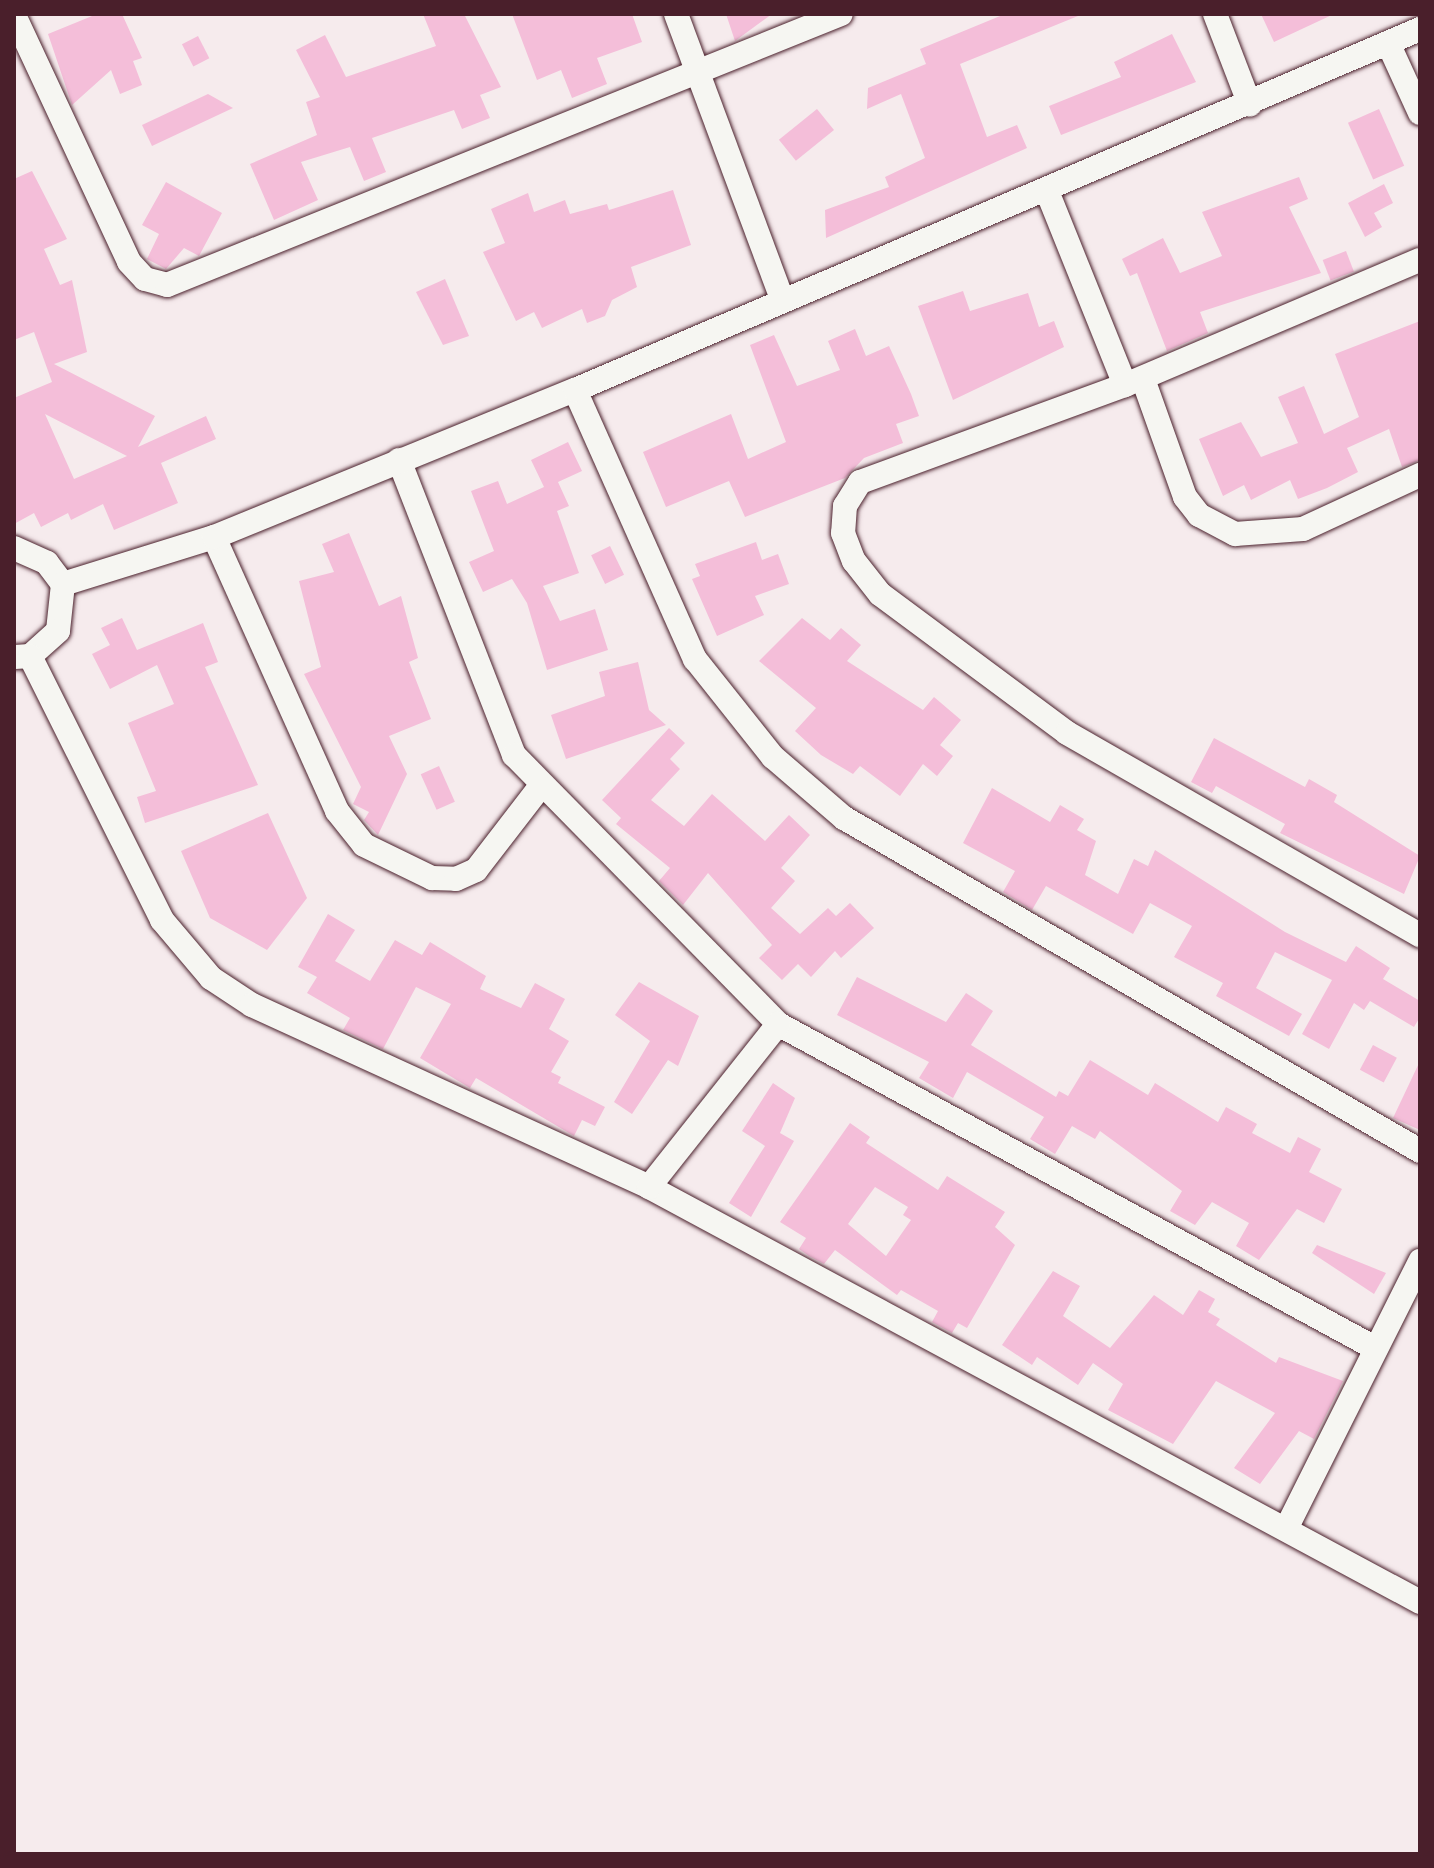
<!DOCTYPE html>
<style>
body{margin:0}
#map{position:relative;width:1434px;height:1868px;overflow:hidden;background:#f6ebed;font-family:"Playpen Sans",sans-serif}
div>[style]{position:absolute}
[style*='--x']{left:calc(var(--x)*1px);top:calc(var(--y)*1px);width:calc(var(--w)*1px);rotate:calc(var(--a)*1deg)}
.building>*{inset:0;background:#f4bed9;transform-origin:0 0}
.roads{filter:drop-shadow(0 0 2px #4a1f2b) drop-shadow(0 0 2px #4a1f2b)}
.minor>*{height:24px;margin:-12px;padding:0 12px;transform-origin:12px;border-radius:12px;background:#f6f6f2}
span{translate:-50% -50%;white-space:nowrap;text-align:center;line-height:1.15;-webkit-text-stroke:8px #f6f6f2;paint-order:stroke}
.frame{position:absolute;inset:0;border:16px solid #4a1f2b;pointer-events:none}
</style>
<div id="map">
<div class="building">
<div style="clip-path:polygon(97px 14px,122px 14px,142px 58px,133px 61px,142px 85px,120px 94px,111px 70px,72px 105px,48px 34px)"></div>
<div style="clip-path:polygon(423px 14px,464px 14px,501px 87px,480px 95px,490px 118px,462px 129px,454px 110px,372px 138px,386px 172px,364px 181px,350px 147px,301px 162px,318px 200px,274px 220px,250px 164px,317px 135px,306px 102px,320px 97px,296px 50px,325px 35px,346px 77px,436px 46px)"></div>
<div style="clip-path:polygon(512px 14px,632px 14px,642px 42px,597px 58px,607px 84px,572px 98px,561px 70px,537px 80px)"></div>
<div style="clip-path:polygon(726px 14px,772px 14px,735px 41px)"></div>
<div style="clip-path:polygon(1005px 14px,1078px 16px,960px 64px,987px 137px,1017px 125px,1027px 148px,826px 238px,825px 210px,889px 187px,885px 177px,925px 158px,901px 94px,867px 109px,868px 88px,926px 64px,920px 49px)"></div>
<div style="clip-path:polygon(1261px 14px,1334px 14px,1274px 42px)"></div>
<div style="clip-path:polygon(1172px 34px,1196px 82px,1061px 135px,1049px 106px,1121px 77px,1114px 62px)"></div>
<div style="left:198px;top:36px;width:25px;height:18px;rotate:63deg"></div>
<div style="clip-path:polygon(208px 94px,233px 108px,152px 146px,142px 125px)"></div>
<div style="left:817px;top:109px;width:27px;height:49px;rotate:51deg"></div>
<div style="left:1379px;top:109px;width:62px;height:34px;rotate:66deg"></div>
<div style="clip-path:polygon(evenodd,32px 171px,67px 239px,44px 249px,60px 285px,72px 280px,87px 352px,54px 364px,155px 416px,138px 447px,206px 416px,216px 439px,161px 463px,178px 503px,114px 530px,103px 504px,71px 520px,68px 513px,41px 527px,34px 513px,14px 524px,14px 398px,52px 382px,34px 332px,14px 340px,14px 179px,32px 171px,45px 414px,123px 454px,127px 456px,74px 479px,45px 414px)"></div>
<div style="clip-path:polygon(1299px 177px,1308px 199px,1289px 207px,1321px 273px,1200px 312px,1208px 333px,1167px 351px,1137px 273px,1130px 276px,1122px 259px,1163px 238px,1180px 273px,1222px 256px,1202px 212px)"></div>
<div style="clip-path:polygon(166px 182px,222px 213px,199px 256px,184px 248px,166px 269px,147px 259px,159px 234px,142px 225px)"></div>
<div style="clip-path:polygon(1384px 184px,1393px 203px,1374px 213px,1382px 227px,1365px 237px,1348px 203px)"></div>
<div style="clip-path:polygon(673px 190px,691px 245px,631px 267px,637px 287px,612px 300px,605px 316px,587px 323px,582px 309px,542px 328px,534px 312px,516px 321px,483px 252px,505px 243px,491px 209px,528px 193px,534px 212px,565px 200px,570px 214px,607px 204px,609px 210px)"></div>
<div style="left:1346px;top:251px;width:22px;height:25px;rotate:69deg"></div>
<div style="clip-path:polygon(445px 279px,469px 336px,443px 345px,416px 292px)"></div>
<div style="clip-path:polygon(963px 291px,970px 311px,1028px 293px,1039px 327px,1054px 321px,1064px 347px,953px 400px,918px 306px)"></div>
<div style="clip-path:polygon(1420px 321px,1420px 460px,1402px 467px,1389px 429px,1347px 448px,1358px 472px,1327px 488px,1298px 499px,1290px 480px,1251px 500px,1244px 485px,1223px 496px,1199px 439px,1241px 422px,1261px 457px,1298px 443px,1278px 397px,1304px 386px,1324px 434px,1359px 417px,1335px 354px)"></div>
<div style="clip-path:polygon(855px 329px,866px 356px,889px 346px,911px 394px,919px 416px,896px 424px,903px 443px,864px 458px,845px 478px,745px 517px,729px 481px,666px 507px,643px 452px,731px 414px,748px 459px,786px 442px,750px 345px,774px 335px,797px 386px,840px 370px,828px 341px)"></div>
<div style="clip-path:polygon(568px 442px,582px 471px,558px 482px,569px 506px,557px 511px,579px 573px,543px 586px,560px 621px,595px 609px,608px 650px,547px 670px,527px 603px,512px 579px,483px 592px,469px 562px,494px 551px,471px 491px,498px 481px,507px 504px,544px 487px,531px 460px)"></div>
<div style="clip-path:polygon(349px 533px,379px 606px,401px 596px,418px 658px,409px 662px,431px 719px,389px 736px,407px 774px,378px 835px,364px 820px,369px 812px,353px 804px,361px 787px,304px 674px,321px 667px,299px 581px,334px 572px,322px 544px)"></div>
<div style="clip-path:polygon(756px 542px,762px 560px,778px 554px,789px 584px,755px 596px,764px 615px,717px 636px,692px 579px,700px 576px,695px 564px)"></div>
<div style="left:610px;top:546px;width:32px;height:21px;rotate:64deg"></div>
<div style="clip-path:polygon(122px 618px,137px 650px,203px 623px,218px 662px,205px 667px,258px 785px,145px 823px,137px 797px,156px 791px,128px 723px,174px 704px,157px 665px,110px 689px,92px 654px,110px 645px,101px 628px)"></div>
<div style="clip-path:polygon(802px 618px,830px 640px,841px 628px,861px 645px,847px 661px,923px 710px,934px 697px,961px 720px,940px 745px,953px 756px,937px 776px,923px 764px,900px 796px,860px 766px,853px 774px,821px 755px,795px 731px,816px 708px,759px 661px)"></div>
<div style="clip-path:polygon(638px 662px,649px 710px,666px 725px,566px 759px,551px 715px,605px 696px,599px 672px)"></div>
<div style="clip-path:polygon(669px 728px,685px 743px,670px 759px,680px 769px,651px 800px,684px 826px,712px 794px,765px 841px,789px 815px,810px 835px,781px 868px,795px 881px,771px 908px,800px 934px,828px 908px,836px 916px,850px 903px,874px 928px,841px 958px,835px 951px,811px 977px,798px 964px,782px 980px,759px 958px,772px 945px,708px 873px,683px 905px,659px 881px,670px 868px,616px 824px,621px 818px,602px 800px)"></div>
<div style="clip-path:polygon(1214px 738px,1305px 787px,1309px 779px,1337px 795px,1334px 802px,1420px 856px,1404px 894px,1280px 833px,1285px 824px,1216px 786px,1212px 793px,1191px 782px)"></div>
<div style="left:439px;top:766px;width:39px;height:20px;rotate:66deg"></div>
<div style="clip-path:polygon(992px 788px,1050px 822px,1060px 805px,1084px 819px,1077px 830px,1096px 841px,1085px 875px,1118px 894px,1134px 859px,1148px 866px,1155px 850px,1285px 932px,1346px 962px,1356px 946px,1390px 968px,1383px 979px,1420px 1001px,1420px 1017px,1414px 1027px,1370px 1001px,1364px 1010px,1354px 1003px,1329px 1049px,1302px 1034px,1332px 980px,1275px 952px,1256px 988px,1302px 1014px,1289px 1036px,1216px 996px,1223px 983px,1174px 957px,1192px 926px,1150px 903px,1133px 934px,1046px 886px,1032px 910px,1003px 892px,1015px 871px,963px 843px)"></div>
<div style="clip-path:polygon(268px 813px,307px 898px,267px 950px,210px 918px,181px 851px)"></div>
<div style="clip-path:polygon(328px 914px,355px 930px,335px 961px,370px 981px,395px 940px,422px 955px,430px 942px,486px 976px,480px 989px,521px 1008px,535px 983px,565px 999px,549px 1029px,569px 1041px,551px 1072px,561px 1077px,558px 1083px,605px 1107px,595px 1126px,582px 1120px,574px 1136px,476px 1078px,470px 1088px,420px 1058px,451px 1004px,416px 987px,383px 1049px,343px 1030px,350px 1018px,307px 993px,317px 977px,298px 967px)"></div>
<div style="clip-path:polygon(857px 977px,946px 1022px,966px 993px,993px 1011px,971px 1045px,1056px 1097px,1059px 1091px,1068px 1096px,1090px 1060px,1148px 1095px,1155px 1083px,1218px 1122px,1226px 1107px,1257px 1124px,1252px 1133px,1290px 1153px,1298px 1137px,1321px 1149px,1309px 1172px,1342px 1189px,1324px 1223px,1297px 1209px,1259px 1260px,1236px 1246px,1249px 1223px,1212px 1202px,1195px 1225px,1170px 1211px,1182px 1191px,1100px 1131px,1095px 1139px,1072px 1126px,1055px 1154px,1030px 1139px,1044px 1117px,967px 1072px,953px 1098px,919px 1078px,929px 1062px,837px 1015px)"></div>
<div style="clip-path:polygon(639px 982px,699px 1016px,678px 1066px,668px 1060px,632px 1114px,614px 1102px,650px 1041px,615px 1015px)"></div>
<div style="left:1373px;top:1045px;width:27px;height:28px;rotate:28deg"></div>
<div style="clip-path:polygon(1420px 1061px,1420px 1130px,1393px 1118px)"></div>
<div style="clip-path:polygon(773px 1083px,795px 1098px,780px 1133px,794px 1141px,751px 1217px,729px 1203px,765px 1146px,742px 1131px)"></div>
<div style="clip-path:polygon(evenodd,850px 1123px,870px 1137px,866px 1143px,938px 1190px,947px 1176px,1005px 1212px,995px 1227px,1015px 1245px,967px 1328px,958px 1323px,952px 1333px,932px 1322px,938px 1311px,901px 1290px,897px 1295px,835px 1250px,824px 1264px,809px 1256px,799px 1249px,806px 1238px,780px 1222px,850px 1123px,875px 1187px,908px 1207px,903px 1215px,911px 1220px,886px 1256px,848px 1224px,875px 1187px)"></div>
<div style="clip-path:polygon(1317px 1245px,1386px 1273px,1374px 1294px,1312px 1253px)"></div>
<div style="clip-path:polygon(1053px 1271px,1080px 1286px,1063px 1316px,1110px 1348px,1154px 1295px,1183px 1315px,1199px 1290px,1215px 1299px,1208px 1312px,1220px 1319px,1216px 1325px,1276px 1363px,1279px 1357px,1343px 1381px,1314px 1439px,1299px 1431px,1260px 1484px,1234px 1468px,1275px 1413px,1216px 1381px,1173px 1444px,1108px 1410px,1123px 1384px,1093px 1363px,1078px 1385px,1037px 1357px,1032px 1365px,1002px 1345px)"></div>
</div>
<div class="roads">
<div class="minor">
<div style="--x:676;--y:14;--w:304;--a:69.6"></div>
<div style="--x:1215;--y:14;--w:97;--a:69"></div>
<div style="--x:14;--y:15;--w:272;--a:65"></div>
<div style="--x:129;--y:262;--w:23;--a:47"></div>
<div style="--x:145;--y:279;--w:23;--a:15"></div>
<div style="--x:167;--y:285;--w:726;--a:-21.9"></div>
<div style="--x:1388;--y:43;--w:77;--a:65.4"></div>
<div style="--x:1047;--y:191;--w:209;--a:68.1"></div>
<div style="--x:1125;--y:385;--w:320;--a:-23"></div>
<div style="--x:1143;--y:379;--w:125;--a:70.4"></div>
<div style="--x:1185;--y:497;--w:23;--a:52"></div>
<div style="--x:1199;--y:515;--w:41;--a:27.8"></div>
<div style="--x:1235;--y:534;--w:68;--a:-4.2"></div>
<div style="--x:1303;--y:529;--w:129;--a:-24.8"></div>
<div style="--x:1125;--y:385;--w:282;--a:159.9"></div>
<div style="--x:860;--y:482;--w:28;--a:122"></div>
<div style="--x:845;--y:506;--w:27;--a:94"></div>
<div style="--x:843;--y:533;--w:30;--a:69"></div>
<div style="--x:854;--y:561;--w:42;--a:51.8"></div>
<div style="--x:880;--y:594;--w:233;--a:36.6"></div>
<div style="--x:1067;--y:733;--w:407;--a:29.8"></div>
<div style="--x:575;--y:390;--w:295;--a:66"></div>
<div style="--x:695;--y:659;--w:125;--a:51.5"></div>
<div style="--x:773;--y:757;--w:94;--a:40.7"></div>
<div style="--x:844;--y:818;--w:665;--a:30.03"></div>
<div style="--x:399;--y:460;--w:317;--a:68.7"></div>
<div style="--x:514;--y:755;--w:377;--a:45.5"></div>
<div style="--x:778;--y:1024;--w:679;--a:28.49"></div>
<div style="--x:214;--y:537;--w:300;--a:65.8"></div>
<div style="--x:337;--y:811;--w:43;--a:51.5"></div>
<div style="--x:364;--y:845;--w:76;--a:25.9"></div>
<div style="--x:432;--y:878;--w:24;--a:2"></div>
<div style="--x:456;--y:879;--w:22;--a:-24"></div>
<div style="--x:476;--y:870;--w:105;--a:-52.4"></div>
<div style="--x:14;--y:548;--w:36;--a:24"></div>
<div style="--x:47;--y:563;--w:26;--a:53"></div>
<div style="--x:63;--y:584;--w:47;--a:96.1"></div>
<div style="--x:58;--y:631;--w:38;--a:138"></div>
<div style="--x:30;--y:656;--w:15;--a:176"></div>
<div style="--x:63;--y:584;--w:158;--a:-17.3"></div>
<div style="--x:214;--y:537;--w:390;--a:-22.2"></div>
<div style="--x:575;--y:390;--w:919;--a:-23.13"></div>
<div style="--x:30;--y:656;--w:295;--a:63.4"></div>
<div style="--x:162;--y:920;--w:76;--a:49.8"></div>
<div style="--x:211;--y:978;--w:49;--a:33.4"></div>
<div style="--x:252;--y:1005;--w:437;--a:24.6"></div>
<div style="--x:649;--y:1187;--w:876;--a:28.29"></div>
<div style="--x:649;--y:1187;--w:208;--a:-51.6"></div>
<div style="--x:1286;--y:1529;--w:300;--a:-63.4"></div>
</div>
</div>
<div class="frame"></div>
</div>
